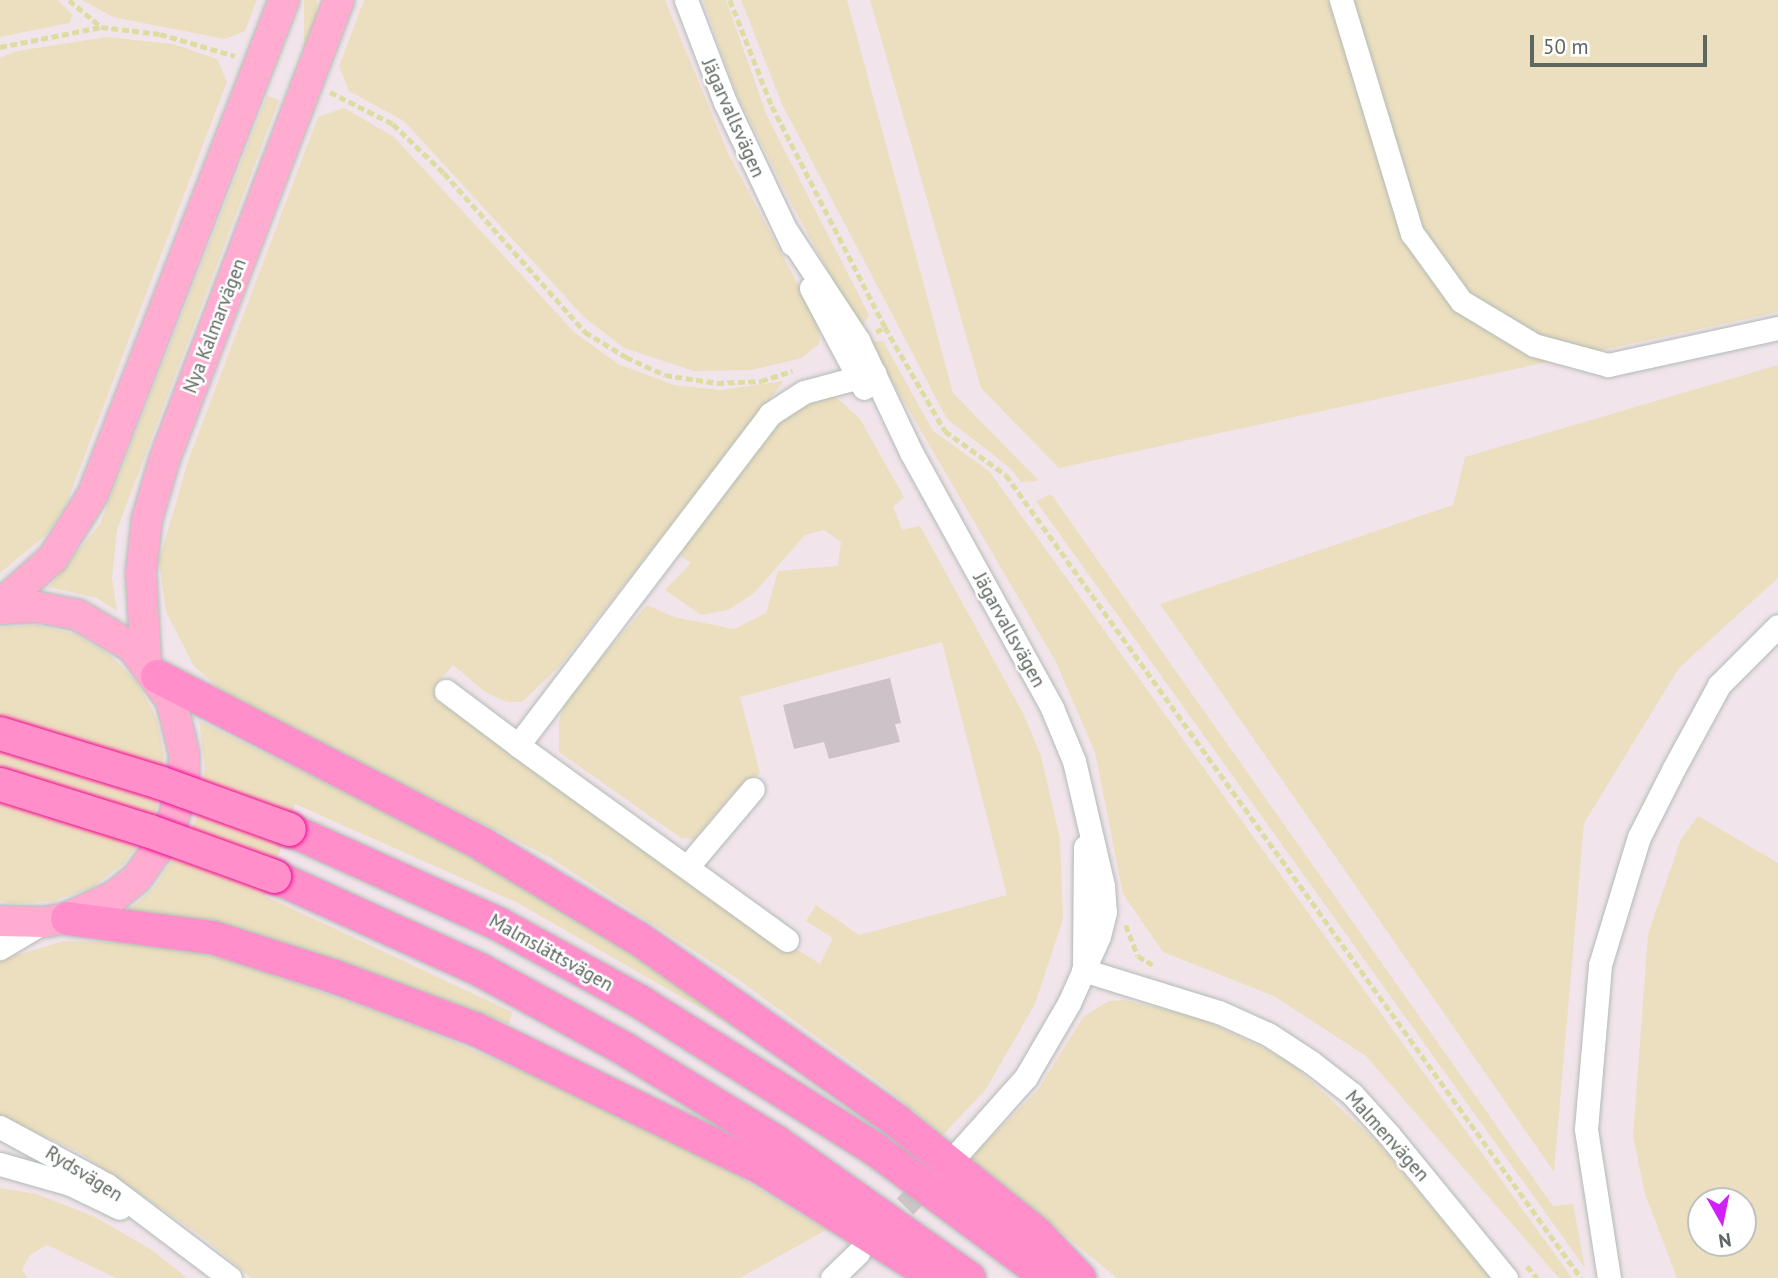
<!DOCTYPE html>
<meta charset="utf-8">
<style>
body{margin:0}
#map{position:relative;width:1778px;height:1278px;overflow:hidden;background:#f1e5eb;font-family:"PT Sans",sans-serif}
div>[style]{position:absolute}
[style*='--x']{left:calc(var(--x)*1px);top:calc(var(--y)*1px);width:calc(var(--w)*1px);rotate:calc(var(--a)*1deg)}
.green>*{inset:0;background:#ebdfbf;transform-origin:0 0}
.building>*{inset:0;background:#ccc2c8}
.minor-tunnel>*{height:23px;margin-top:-11.5px;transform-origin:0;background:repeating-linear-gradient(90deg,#ccc6c8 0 23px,transparent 0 34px)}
.path>*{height:4.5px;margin-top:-2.25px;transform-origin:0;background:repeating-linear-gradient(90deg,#dedda1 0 7px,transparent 0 10.5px)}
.roads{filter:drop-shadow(0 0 2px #b3bbb5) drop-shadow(0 0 2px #b3bbb5)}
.minor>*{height:23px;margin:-11.5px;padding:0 11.5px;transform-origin:11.5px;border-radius:11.5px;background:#fff}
.major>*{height:30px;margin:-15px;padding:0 15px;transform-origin:15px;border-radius:15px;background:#ffacd0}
.highway>*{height:33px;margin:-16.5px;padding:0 16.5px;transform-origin:16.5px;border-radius:16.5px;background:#ff8eca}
.bridges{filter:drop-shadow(0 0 2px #f60090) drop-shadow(0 0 2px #f60090)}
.highway-bridge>*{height:33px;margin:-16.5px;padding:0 16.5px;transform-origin:16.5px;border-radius:16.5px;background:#ff8eca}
span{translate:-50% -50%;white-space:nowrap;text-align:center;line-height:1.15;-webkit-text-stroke:5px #fff;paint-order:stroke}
.street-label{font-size:19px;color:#5d675f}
.north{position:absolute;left:1687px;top:1187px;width:70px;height:70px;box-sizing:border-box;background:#fff;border:2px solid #bec2bf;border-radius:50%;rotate:171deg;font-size:19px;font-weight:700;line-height:28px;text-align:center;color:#5d675f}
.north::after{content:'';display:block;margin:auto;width:24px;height:32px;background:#d020fb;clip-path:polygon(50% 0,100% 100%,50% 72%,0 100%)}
.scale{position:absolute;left:1530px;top:35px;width:177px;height:32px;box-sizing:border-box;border:4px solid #5d675f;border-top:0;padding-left:9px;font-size:21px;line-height:24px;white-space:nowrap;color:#5d675f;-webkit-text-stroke:5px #fff;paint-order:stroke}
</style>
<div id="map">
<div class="green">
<div style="clip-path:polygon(0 0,58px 0,73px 15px,69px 23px,0 37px)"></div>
<div style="clip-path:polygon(82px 0,257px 0,245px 31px,225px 39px,113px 17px)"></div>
<div style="left:304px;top:0;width:13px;height:49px"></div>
<div style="clip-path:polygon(364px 0,665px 0,728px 153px,820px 326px,819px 344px,802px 358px,752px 370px,694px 371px,624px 348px,584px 317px,404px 121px,349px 91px,339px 66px)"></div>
<div style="clip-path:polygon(703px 0,726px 0,767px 116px,869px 315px,863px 326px,857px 323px,792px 205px,737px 95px)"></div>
<div style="clip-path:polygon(741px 0,847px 0,953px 393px,1039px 481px,1021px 482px,1009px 467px,947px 419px,782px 104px)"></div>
<div style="clip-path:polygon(870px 0,1778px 0,1778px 312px,1059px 468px,981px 388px)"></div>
<div style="clip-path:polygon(107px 37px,173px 44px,217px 59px,227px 82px,65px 507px,47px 534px,0 573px,0 58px,17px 51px)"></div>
<div style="clip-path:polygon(267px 96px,279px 100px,117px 530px,112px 578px,117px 611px,97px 598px,49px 587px,100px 524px)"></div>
<div style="clip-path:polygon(344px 108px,394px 137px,574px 332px,618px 364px,674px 385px,721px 390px,784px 381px,560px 666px,522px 702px,507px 702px,485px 692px,453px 665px,434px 687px,519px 760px,687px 879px,820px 964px,833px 938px,806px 921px,816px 905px,859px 935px,1007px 895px,942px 642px,740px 697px,760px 773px,733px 793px,694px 839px,681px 838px,559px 752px,559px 721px,566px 698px,647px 605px,674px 617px,734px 629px,766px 613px,778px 571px,838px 566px,841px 542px,824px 530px,805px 535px,754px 593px,728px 610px,701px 615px,665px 590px,691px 563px,681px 556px,688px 538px,783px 413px,835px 396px,860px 419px,904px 497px,893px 507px,902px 530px,920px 526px,1023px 713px,1041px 756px,1060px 839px,1063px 919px,1035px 1004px,986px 1089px,942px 1136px,888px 1089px,736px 978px,549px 857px,229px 697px,194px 666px,166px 612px,159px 561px,188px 461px,318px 117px)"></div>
<div style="clip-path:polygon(883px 341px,933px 431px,989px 471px,1572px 1278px,1559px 1278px,1366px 1056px,1274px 996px,1163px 952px,1123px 894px,1095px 752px,1055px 660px,869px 342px)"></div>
<div style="clip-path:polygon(1778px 365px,1778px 578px,1679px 668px,1584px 823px,1554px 1172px,1160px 604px,1453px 505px,1465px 457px)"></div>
<div style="clip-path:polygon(1051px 494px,1553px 1206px,1573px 1204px,1585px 1268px,1036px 501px)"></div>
<div style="clip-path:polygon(36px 625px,75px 634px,109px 654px,137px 682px,156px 717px,164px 756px,161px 795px,147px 833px,123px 864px,91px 888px,53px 901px,13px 904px,0 901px,0 628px)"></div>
<div style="clip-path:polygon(199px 721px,534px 885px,768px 1047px,518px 903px,295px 804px,265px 896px,512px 1012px,509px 1024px,405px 985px,128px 911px,153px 889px,188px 837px,198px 814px,205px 767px)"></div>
<div style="clip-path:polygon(evenodd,1698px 816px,1778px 863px,1778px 1278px,1677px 1278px,1645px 1194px,1633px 1136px,1648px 934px,1681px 839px,1698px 816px,1743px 1201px,1743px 1243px,1701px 1243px,1701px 1201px,1743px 1201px)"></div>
<div style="clip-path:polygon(64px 941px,159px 943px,243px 964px,411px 1024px,585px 1098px,725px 1168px,826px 1230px,740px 1278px,251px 1278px,204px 1238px,77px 1151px,0 1116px,0 960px)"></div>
<div style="clip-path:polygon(1125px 1000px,1200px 1018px,1288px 1060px,1377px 1142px,1491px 1278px,1117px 1278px,970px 1158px,1038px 1090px,1084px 1016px,1109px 1001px)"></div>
<div style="clip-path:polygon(0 1188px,37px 1194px,95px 1217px,152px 1250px,187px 1278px,116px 1278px,47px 1245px,30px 1255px,22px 1270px,28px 1278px,0 1278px)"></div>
</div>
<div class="building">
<div style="clip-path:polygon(890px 678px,901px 723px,895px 724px,900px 742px,829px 759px,824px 742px,794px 749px,783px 705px)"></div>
</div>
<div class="minor-tunnel">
<div style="--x:881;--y:1230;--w:74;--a:-45"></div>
</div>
<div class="path">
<div style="--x:69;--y:0;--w:40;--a:40"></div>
<div style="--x:730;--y:0;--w:114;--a:68.4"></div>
<div style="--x:772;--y:106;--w:248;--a:62.9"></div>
<div style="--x:0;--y:47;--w:103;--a:-11.2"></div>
<div style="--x:101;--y:27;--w:59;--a:6.8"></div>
<div style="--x:160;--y:34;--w:78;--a:16.3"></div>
<div style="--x:330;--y:92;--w:71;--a:26.9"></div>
<div style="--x:393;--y:124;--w:71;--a:43.9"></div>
<div style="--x:444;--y:173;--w:213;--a:48.4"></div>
<div style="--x:585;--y:332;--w:48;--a:31.4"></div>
<div style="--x:626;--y:357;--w:43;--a:24.8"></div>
<div style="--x:665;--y:375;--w:53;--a:8.7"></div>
<div style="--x:717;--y:383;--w:44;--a:-2.6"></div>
<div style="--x:761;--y:381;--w:33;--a:-18"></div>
<div style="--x:876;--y:332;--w:10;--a:-29"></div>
<div style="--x:885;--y:327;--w:120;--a:60"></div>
<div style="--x:945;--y:431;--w:75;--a:35.8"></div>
<div style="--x:1006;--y:475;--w:988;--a:54.39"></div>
<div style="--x:1126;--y:925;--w:33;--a:69"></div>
<div style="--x:1138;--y:956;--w:17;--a:31"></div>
<div style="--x:1527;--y:1266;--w:16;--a:50"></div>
</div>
<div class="roads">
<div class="minor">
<div style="--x:686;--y:0;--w:109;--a:69.1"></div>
<div style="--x:725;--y:102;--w:157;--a:64.7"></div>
<div style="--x:1341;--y:0;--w:244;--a:73.1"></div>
<div style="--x:1412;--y:233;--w:84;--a:54.2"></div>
<div style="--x:1461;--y:301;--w:85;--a:31.1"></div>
<div style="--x:1534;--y:345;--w:77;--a:15.1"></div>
<div style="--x:1608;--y:365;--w:174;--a:-12.3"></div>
<div style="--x:787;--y:232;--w:129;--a:56.7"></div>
<div style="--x:858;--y:340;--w:126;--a:64.7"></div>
<div style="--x:912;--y:454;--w:290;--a:61.1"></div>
<div style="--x:1052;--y:708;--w:57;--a:67.5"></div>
<div style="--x:1074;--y:761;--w:128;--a:76.9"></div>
<div style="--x:1103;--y:886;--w:26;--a:86"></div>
<div style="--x:1105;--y:912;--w:25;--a:104"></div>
<div style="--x:1099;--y:936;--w:73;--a:114.1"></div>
<div style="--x:1069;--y:1003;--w:86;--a:120.2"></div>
<div style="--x:1026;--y:1077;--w:99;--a:131.7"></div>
<div style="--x:811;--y:288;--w:113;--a:62.1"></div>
<div style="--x:446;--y:691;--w:90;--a:36.9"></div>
<div style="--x:687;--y:867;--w:102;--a:-49.8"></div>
<div style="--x:787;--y:940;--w:332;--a:-144.1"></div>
<div style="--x:518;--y:745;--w:416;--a:-52.7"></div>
<div style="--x:770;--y:414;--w:40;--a:-32.9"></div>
<div style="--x:804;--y:392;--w:73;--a:-15"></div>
<div style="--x:0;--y:948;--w:51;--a:-30.6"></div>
<div style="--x:1084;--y:963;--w:116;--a:-89.5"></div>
<div style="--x:1083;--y:970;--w:142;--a:17.2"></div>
<div style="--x:1219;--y:1012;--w:54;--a:24.2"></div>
<div style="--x:1268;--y:1034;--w:51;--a:33.1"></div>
<div style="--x:1311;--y:1062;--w:52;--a:38"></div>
<div style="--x:1352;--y:1094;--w:55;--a:47.9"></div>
<div style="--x:1389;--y:1135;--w:185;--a:50.7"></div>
<div style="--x:0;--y:1127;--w:122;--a:28.5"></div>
<div style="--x:107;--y:1185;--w:154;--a:37.1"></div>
<div style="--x:0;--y:1164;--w:73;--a:15.9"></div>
<div style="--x:70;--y:1184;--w:55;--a:25.6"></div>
<div style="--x:832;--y:1278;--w:36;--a:-44"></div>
<div style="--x:1609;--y:1278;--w:151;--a:-98.8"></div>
<div style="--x:1586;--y:1129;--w:165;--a:-85.1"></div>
<div style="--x:1600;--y:965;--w:134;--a:-73.1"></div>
<div style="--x:1639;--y:837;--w:77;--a:-63.1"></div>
<div style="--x:1674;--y:768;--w:94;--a:-61.5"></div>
<div style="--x:1719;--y:685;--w:83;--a:-45"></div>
</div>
<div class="major">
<div style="--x:0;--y:605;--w:71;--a:-41.6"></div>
<div style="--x:53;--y:558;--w:75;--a:-58"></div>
<div style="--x:93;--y:494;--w:530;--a:-68.86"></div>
<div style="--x:0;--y:609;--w:37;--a:-3"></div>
<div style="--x:37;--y:607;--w:42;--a:11"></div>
<div style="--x:78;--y:615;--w:63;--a:30.7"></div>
<div style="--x:132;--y:647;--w:66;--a:53.7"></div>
<div style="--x:171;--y:700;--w:55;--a:76.2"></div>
<div style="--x:184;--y:753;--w:28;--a:90"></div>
<div style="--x:184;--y:781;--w:54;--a:106.1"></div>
<div style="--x:169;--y:833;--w:55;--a:125.4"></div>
<div style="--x:137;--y:878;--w:27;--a:141"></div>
<div style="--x:116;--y:895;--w:54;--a:154.9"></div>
<div style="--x:67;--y:918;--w:23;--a:170"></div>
<div style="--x:44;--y:922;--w:44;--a:-178.7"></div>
<div style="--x:146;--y:662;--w:89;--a:-93.2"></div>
<div style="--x:141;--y:573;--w:54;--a:-83.7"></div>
<div style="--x:147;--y:519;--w:64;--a:-73.6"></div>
<div style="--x:165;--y:458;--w:490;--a:-69.2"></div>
</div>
<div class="highway">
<div style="--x:157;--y:676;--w:366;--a:27.3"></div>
<div style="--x:482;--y:844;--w:182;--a:31.1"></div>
<div style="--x:638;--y:938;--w:317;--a:35.2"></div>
<div style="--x:897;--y:1121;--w:177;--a:38.8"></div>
<div style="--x:1035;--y:1232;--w:64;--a:46.3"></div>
<div style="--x:289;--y:829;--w:230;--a:24.3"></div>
<div style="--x:499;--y:924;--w:160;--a:28.8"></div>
<div style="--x:639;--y:1001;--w:279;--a:32.1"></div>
<div style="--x:875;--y:1149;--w:217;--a:36.6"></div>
<div style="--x:274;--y:876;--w:227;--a:24.4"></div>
<div style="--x:481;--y:970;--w:164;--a:28.7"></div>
<div style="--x:625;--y:1049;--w:176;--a:31.5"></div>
<div style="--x:775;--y:1141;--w:237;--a:35.2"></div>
<div style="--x:67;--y:918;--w:146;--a:7.5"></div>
<div style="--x:212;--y:937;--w:128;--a:17.7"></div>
<div style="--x:334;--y:976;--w:152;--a:20.5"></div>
<div style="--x:476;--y:1029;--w:320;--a:25.9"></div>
<div style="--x:764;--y:1169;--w:204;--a:32.2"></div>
</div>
</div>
<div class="bridges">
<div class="highway-bridge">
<div style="--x:0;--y:733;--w:166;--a:17.1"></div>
<div style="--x:159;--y:782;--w:138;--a:19.9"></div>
<div style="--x:0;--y:784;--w:157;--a:17.4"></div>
<div style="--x:150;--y:831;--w:132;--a:19.9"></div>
</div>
</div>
<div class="street-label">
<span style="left:733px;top:118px;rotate:66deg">Jägarvallsvägen</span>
<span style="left:215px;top:326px;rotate:-69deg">Nya Kalmarvägen</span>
<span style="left:1009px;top:630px;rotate:61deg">Jägarvallsvägen</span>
<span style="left:551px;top:953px;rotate:29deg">Malmslättsvägen</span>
<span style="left:1387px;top:1136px;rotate:48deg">Malmenvägen</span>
<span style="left:84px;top:1174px;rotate:32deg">Rydsvägen</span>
</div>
<div class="north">N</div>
<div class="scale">50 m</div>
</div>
